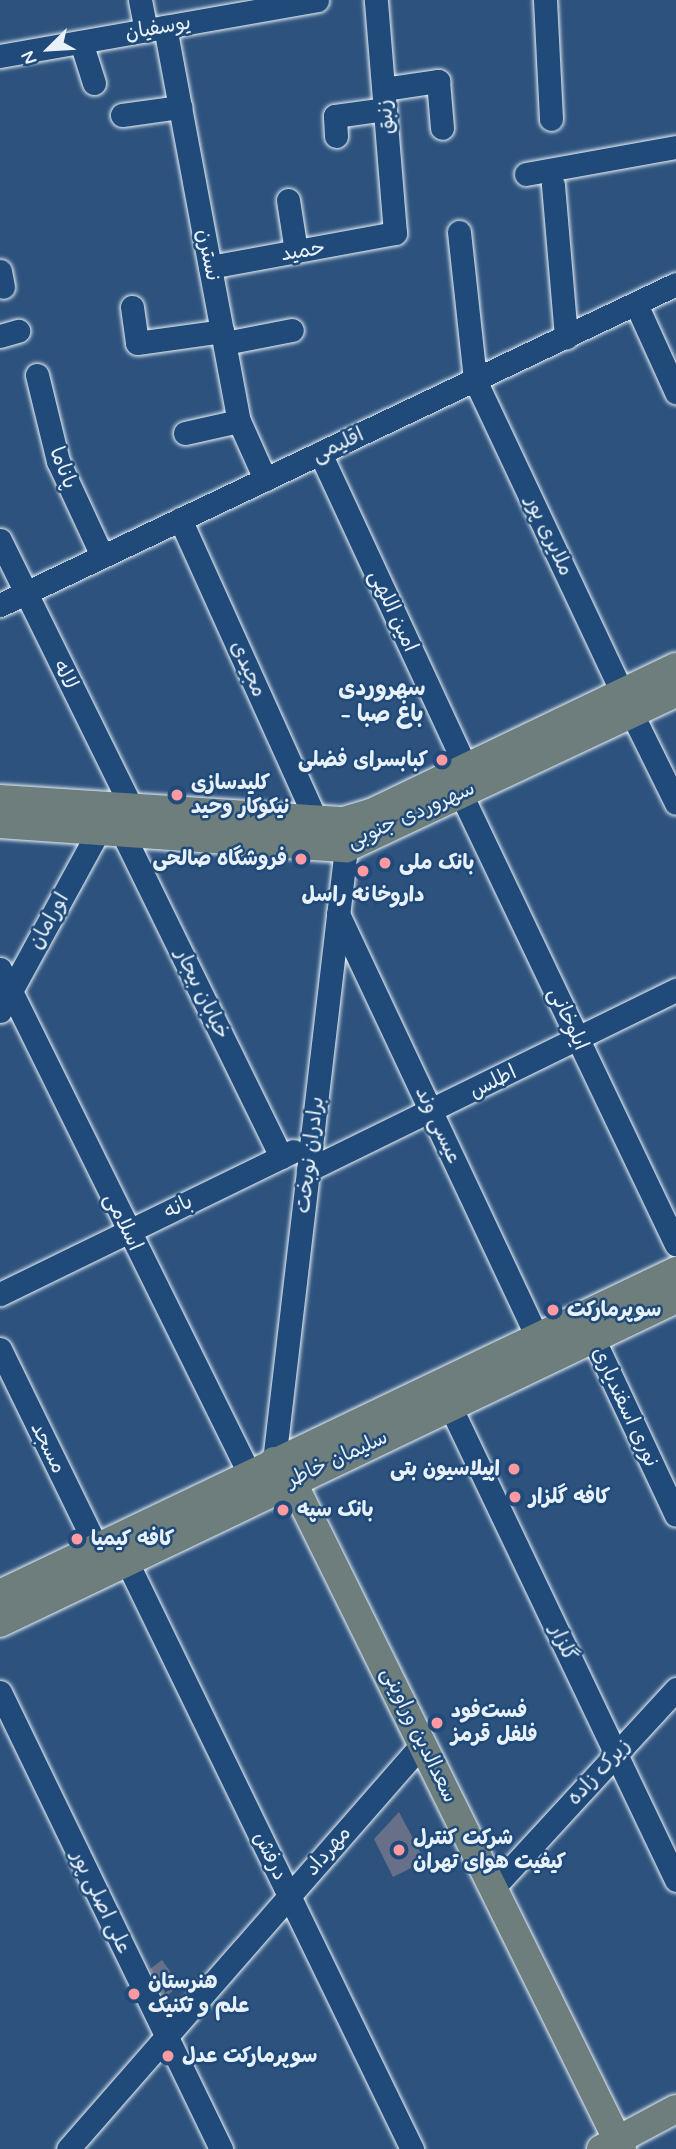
<!DOCTYPE html>
<meta charset="utf-8">
<style>
body{margin:0}
#map{position:relative;width:676px;height:2149px;overflow:hidden;background:#2d527d;font-family:Mynerve,"Playpen Sans Arabic",sans-serif}
div>[style]{position:absolute}
[style*='--x']{left:calc(var(--x)*1px);top:calc(var(--y)*1px);width:calc(var(--w)*1px);rotate:calc(var(--a)*1deg)}
.building>*{inset:0;background:#677088}
.roads{filter:drop-shadow(0 0 2px #e8f1f8) drop-shadow(0 0 2px #e8f1f8)}
.minor>*{height:23px;margin:-11.5px;padding:0 11.5px;transform-origin:11.5px;border-radius:11.5px;background:#1f4a7a}
.major>*{height:28px;margin:-14px;padding:0 14px;transform-origin:14px;border-radius:14px;background:#6d7e7c}
.dots>*{width:19px;height:19px;translate:-50% -50%;box-sizing:border-box;border:4px solid #1f4a7a;border-radius:50%}
span{translate:-50% -50%;white-space:nowrap;text-align:center;line-height:1.15;-webkit-text-stroke:5px #1f4a7a;paint-order:stroke}
.street-label{font-size:21px;color:#e8f1f8}
.poi-label{font-size:21px;color:#e8f1f8;font-weight:700}
.right{translate:-100% -50%;text-align:right}
.left{translate:0 -50%;text-align:left}
.neighbourhood-label{font-size:23px;color:#e8f1f8;font-weight:700}
.north{position:absolute;left:14px;top:14px;width:70px;height:70px;-webkit-text-stroke:5px #1f4a7a;paint-order:stroke;rotate:246deg;font-size:19px;font-weight:700;line-height:28px;text-align:center;color:#e8f1f8}
.north::after{content:'';display:block;margin:auto;width:24px;height:32px;background:#e8f1f8;clip-path:polygon(50% 0,100% 100%,50% 72%,0 100%)}
</style>
<div id="map">
<div class="building">
<div style="clip-path:polygon(399px 1812px,425px 1861px,393px 1877px,374px 1839px)"></div>
<div style="clip-path:polygon(162px 1960px,180px 1985px,164px 1998px,150px 1969px)"></div>
</div>
<div class="roads">
<div class="minor">
<div style="--x:140;--y:0;--w:31;--a:79"></div>
<div style="--x:545;--y:0;--w:119;--a:87.1"></div>
<div style="--x:165;--y:27;--w:401;--a:79.4"></div>
<div style="--x:239;--y:421;--w:64;--a:65.9"></div>
<div style="--x:81;--y:42;--w:43;--a:72.4"></div>
<div style="--x:0;--y:56;--w:322;--a:-10"></div>
<div style="--x:384;--y:89;--w:55;--a:-8.4"></div>
<div style="--x:438;--y:81;--w:47;--a:85.1"></div>
<div style="--x:122;--y:115;--w:59;--a:-7.9"></div>
<div style="--x:336;--y:136;--w:20;--a:-93"></div>
<div style="--x:335;--y:116;--w:50;--a:-8"></div>
<div style="--x:526;--y:174;--w:152;--a:-10.2"></div>
<div style="--x:553;--y:185;--w:153;--a:85.1"></div>
<div style="--x:288;--y:200;--w:52;--a:81.1"></div>
<div style="--x:459;--y:232;--w:149;--a:83.8"></div>
<div style="--x:475;--y:380;--w:346;--a:64.8"></div>
<div style="--x:210;--y:267;--w:188;--a:-10.4"></div>
<div style="--x:395;--y:233;--w:234;--a:-94.7"></div>
<div style="--x:0;--y:271;--w:16;--a:79"></div>
<div style="--x:636;--y:304;--w:97;--a:65.6"></div>
<div style="--x:132;--y:307;--w:36;--a:82"></div>
<div style="--x:137;--y:343;--w:86;--a:-8"></div>
<div style="--x:0;--y:336;--w:19;--a:-16"></div>
<div style="--x:225;--y:343;--w:68;--a:-11"></div>
<div style="--x:37;--y:375;--w:89;--a:76.3"></div>
<div style="--x:58;--y:461;--w:105;--a:65.1"></div>
<div style="--x:185;--y:433;--w:55;--a:-12.5"></div>
<div style="--x:320;--y:453;--w:347;--a:65.1"></div>
<div style="--x:180;--y:519;--w:330;--a:65.7"></div>
<div style="--x:0;--y:540;--w:299;--a:63.8"></div>
<div style="--x:0;--y:605;--w:748;--a:-25.4"></div>
<div style="--x:632;--y:714;--w:99;--a:63.7"></div>
<div style="--x:461;--y:794;--w:499;--a:64.5"></div>
<div style="--x:122;--y:832;--w:362;--a:63.9"></div>
<div style="--x:338;--y:914;--w:467;--a:64.8"></div>
<div style="--x:0;--y:969;--w:562;--a:63.71"></div>
<div style="--x:0;--y:1011;--w:206;--a:-61.3"></div>
<div style="--x:308;--y:1170;--w:410;--a:-26.1"></div>
<div style="--x:0;--y:1294;--w:326;--a:-26"></div>
<div style="--x:593;--y:1338;--w:195;--a:64.9"></div>
<div style="--x:0;--y:1349;--w:221;--a:64"></div>
<div style="--x:450;--y:1406;--w:525;--a:64.51"></div>
<div style="--x:274;--y:1461;--w:617;--a:-83.3"></div>
<div style="--x:127;--y:1562;--w:653;--a:64.1"></div>
<div style="--x:0;--y:1692;--w:508;--a:64.19"></div>
<div style="--x:494;--y:1887;--w:269;--a:-47.4"></div>
<div style="--x:68;--y:2149;--w:539;--a:-48.83"></div>
</div>
<div class="major">
<div style="--x:0;--y:799;--w:345;--a:3.7"></div>
<div style="--x:344;--y:821;--w:28;--a:-17"></div>
<div style="--x:371;--y:813;--w:338;--a:-25.6"></div>
<div style="--x:0;--y:824;--w:347;--a:4"></div>
<div style="--x:346;--y:848;--w:365;--a:-25.2"></div>
<div style="--x:274;--y:1461;--w:27;--a:48"></div>
<div style="--x:292;--y:1481;--w:745;--a:63.71"></div>
<div style="--x:0;--y:1594;--w:749;--a:-25.54"></div>
<div style="--x:0;--y:1623;--w:750;--a:-25.61"></div>
<div style="--x:601;--y:2149;--w:85;--a:-28.1"></div>
</div>
</div>
<div class="dots">
<div style="left:442px;top:760px;background:#ff9aa2"></div>
<div style="left:177px;top:795px;background:#ff9aa2"></div>
<div style="left:301px;top:859px;background:#ff9aa2"></div>
<div style="left:385px;top:863px;background:#ff9aa2"></div>
<div style="left:363px;top:871px;background:#ff9aa2"></div>
<div style="left:553px;top:1310px;background:#ff9aa2"></div>
<div style="left:514px;top:1469px;background:#ff9aa2"></div>
<div style="left:515px;top:1497px;background:#ff9aa2"></div>
<div style="left:283px;top:1510px;background:#ff9aa2"></div>
<div style="left:77px;top:1539px;background:#ff9aa2"></div>
<div style="left:437px;top:1723px;background:#ff9aa2"></div>
<div style="left:399px;top:1850px;background:#ff9aa2"></div>
<div style="left:134px;top:1994px;background:#ff9aa2"></div>
<div style="left:168px;top:2056px;background:#ff9aa2"></div>
</div>
<div class="street-label">
<span style="left:158px;top:28px;rotate:-10deg">یوسفیان</span>
<span style="left:386px;top:117px;rotate:-95deg">زنبق</span>
<span style="left:303px;top:251px;rotate:-9deg">حمید</span>
<span style="left:208px;top:255px;rotate:79deg">نسترن</span>
<span style="left:338px;top:445px;rotate:-25deg">اقلیمی</span>
<span style="left:63px;top:468px;rotate:69deg">پاناما</span>
<span style="left:549px;top:536px;rotate:65deg">ملایری پور</span>
<span style="left:393px;top:611px;rotate:65deg">امین اللهی</span>
<span style="left:248px;top:669px;rotate:66deg">مجیدی</span>
<span style="left:65px;top:675px;rotate:63deg">لاله</span>
<span style="left:411px;top:815px;rotate:-24deg">سهروردی جنوبی</span>
<span style="left:49px;top:921px;rotate:-61deg">اورامان</span>
<span style="left:202px;top:994px;rotate:64deg">خیابان بیجار</span>
<span style="left:568px;top:1019px;rotate:65deg">ایلوخانی</span>
<span style="left:493px;top:1082px;rotate:-26deg">اطلس</span>
<span style="left:438px;top:1125px;rotate:65deg">عیسی وند</span>
<span style="left:310px;top:1155px;rotate:-83deg">برادران نوبخت</span>
<span style="left:178px;top:1207px;rotate:-26deg">بانه</span>
<span style="left:123px;top:1222px;rotate:64deg">اسلامی</span>
<span style="left:625px;top:1407px;rotate:65deg">نوری اسفندیاری</span>
<span style="left:48px;top:1448px;rotate:64deg">مسجد</span>
<span style="left:337px;top:1459px;rotate:-25deg">سلیمان خاطر</span>
<span style="left:563px;top:1643px;rotate:65deg">گلزار</span>
<span style="left:419px;top:1735px;rotate:64deg">سعدالدین وراوینی</span>
<span style="left:599px;top:1772px;rotate:-47deg">زیرک زاده</span>
<span style="left:328px;top:1851px;rotate:-49deg">مهرداد</span>
<span style="left:270px;top:1856px;rotate:64deg">درفش</span>
<span style="left:101px;top:1902px;rotate:64deg">علی اصلی پور</span>
</div>
<div class="poi-label">
<span class="right" style="left:428px;top:760px">کبابسرای فضلی</span>
<span class="left" style="left:191px;top:795px">کلیدسازی<br>نیکوکار وحید</span>
<span class="right" style="left:287px;top:859px">فروشگاه صالحی</span>
<span class="left" style="left:399px;top:863px">بانک ملی</span>
<span style="left:363px;top:895px">داروخانه راسل</span>
<span class="left" style="left:567px;top:1310px">سوپرمارکت</span>
<span class="right" style="left:500px;top:1469px">اپیلاسیون بتی</span>
<span class="left" style="left:529px;top:1497px">کافه گلزار</span>
<span class="left" style="left:297px;top:1510px">بانک سپه</span>
<span class="left" style="left:91px;top:1539px">کافه کیمیا</span>
<span class="left" style="left:451px;top:1723px">فست‌فود<br>فلفل قرمز</span>
<span class="left" style="left:413px;top:1850px">شرکت کنترل<br>کیفیت هوای تهران</span>
<span class="left" style="left:148px;top:1994px">هنرستان<br>علم و تکنیک</span>
<span class="left" style="left:182px;top:2056px">سوپرمارکت عدل</span>
</div>
<div class="neighbourhood-label">
<span style="left:382px;top:702px">سهروردی<br>- باغ صبا</span>
</div>
<div class="north">N</div>
</div>
